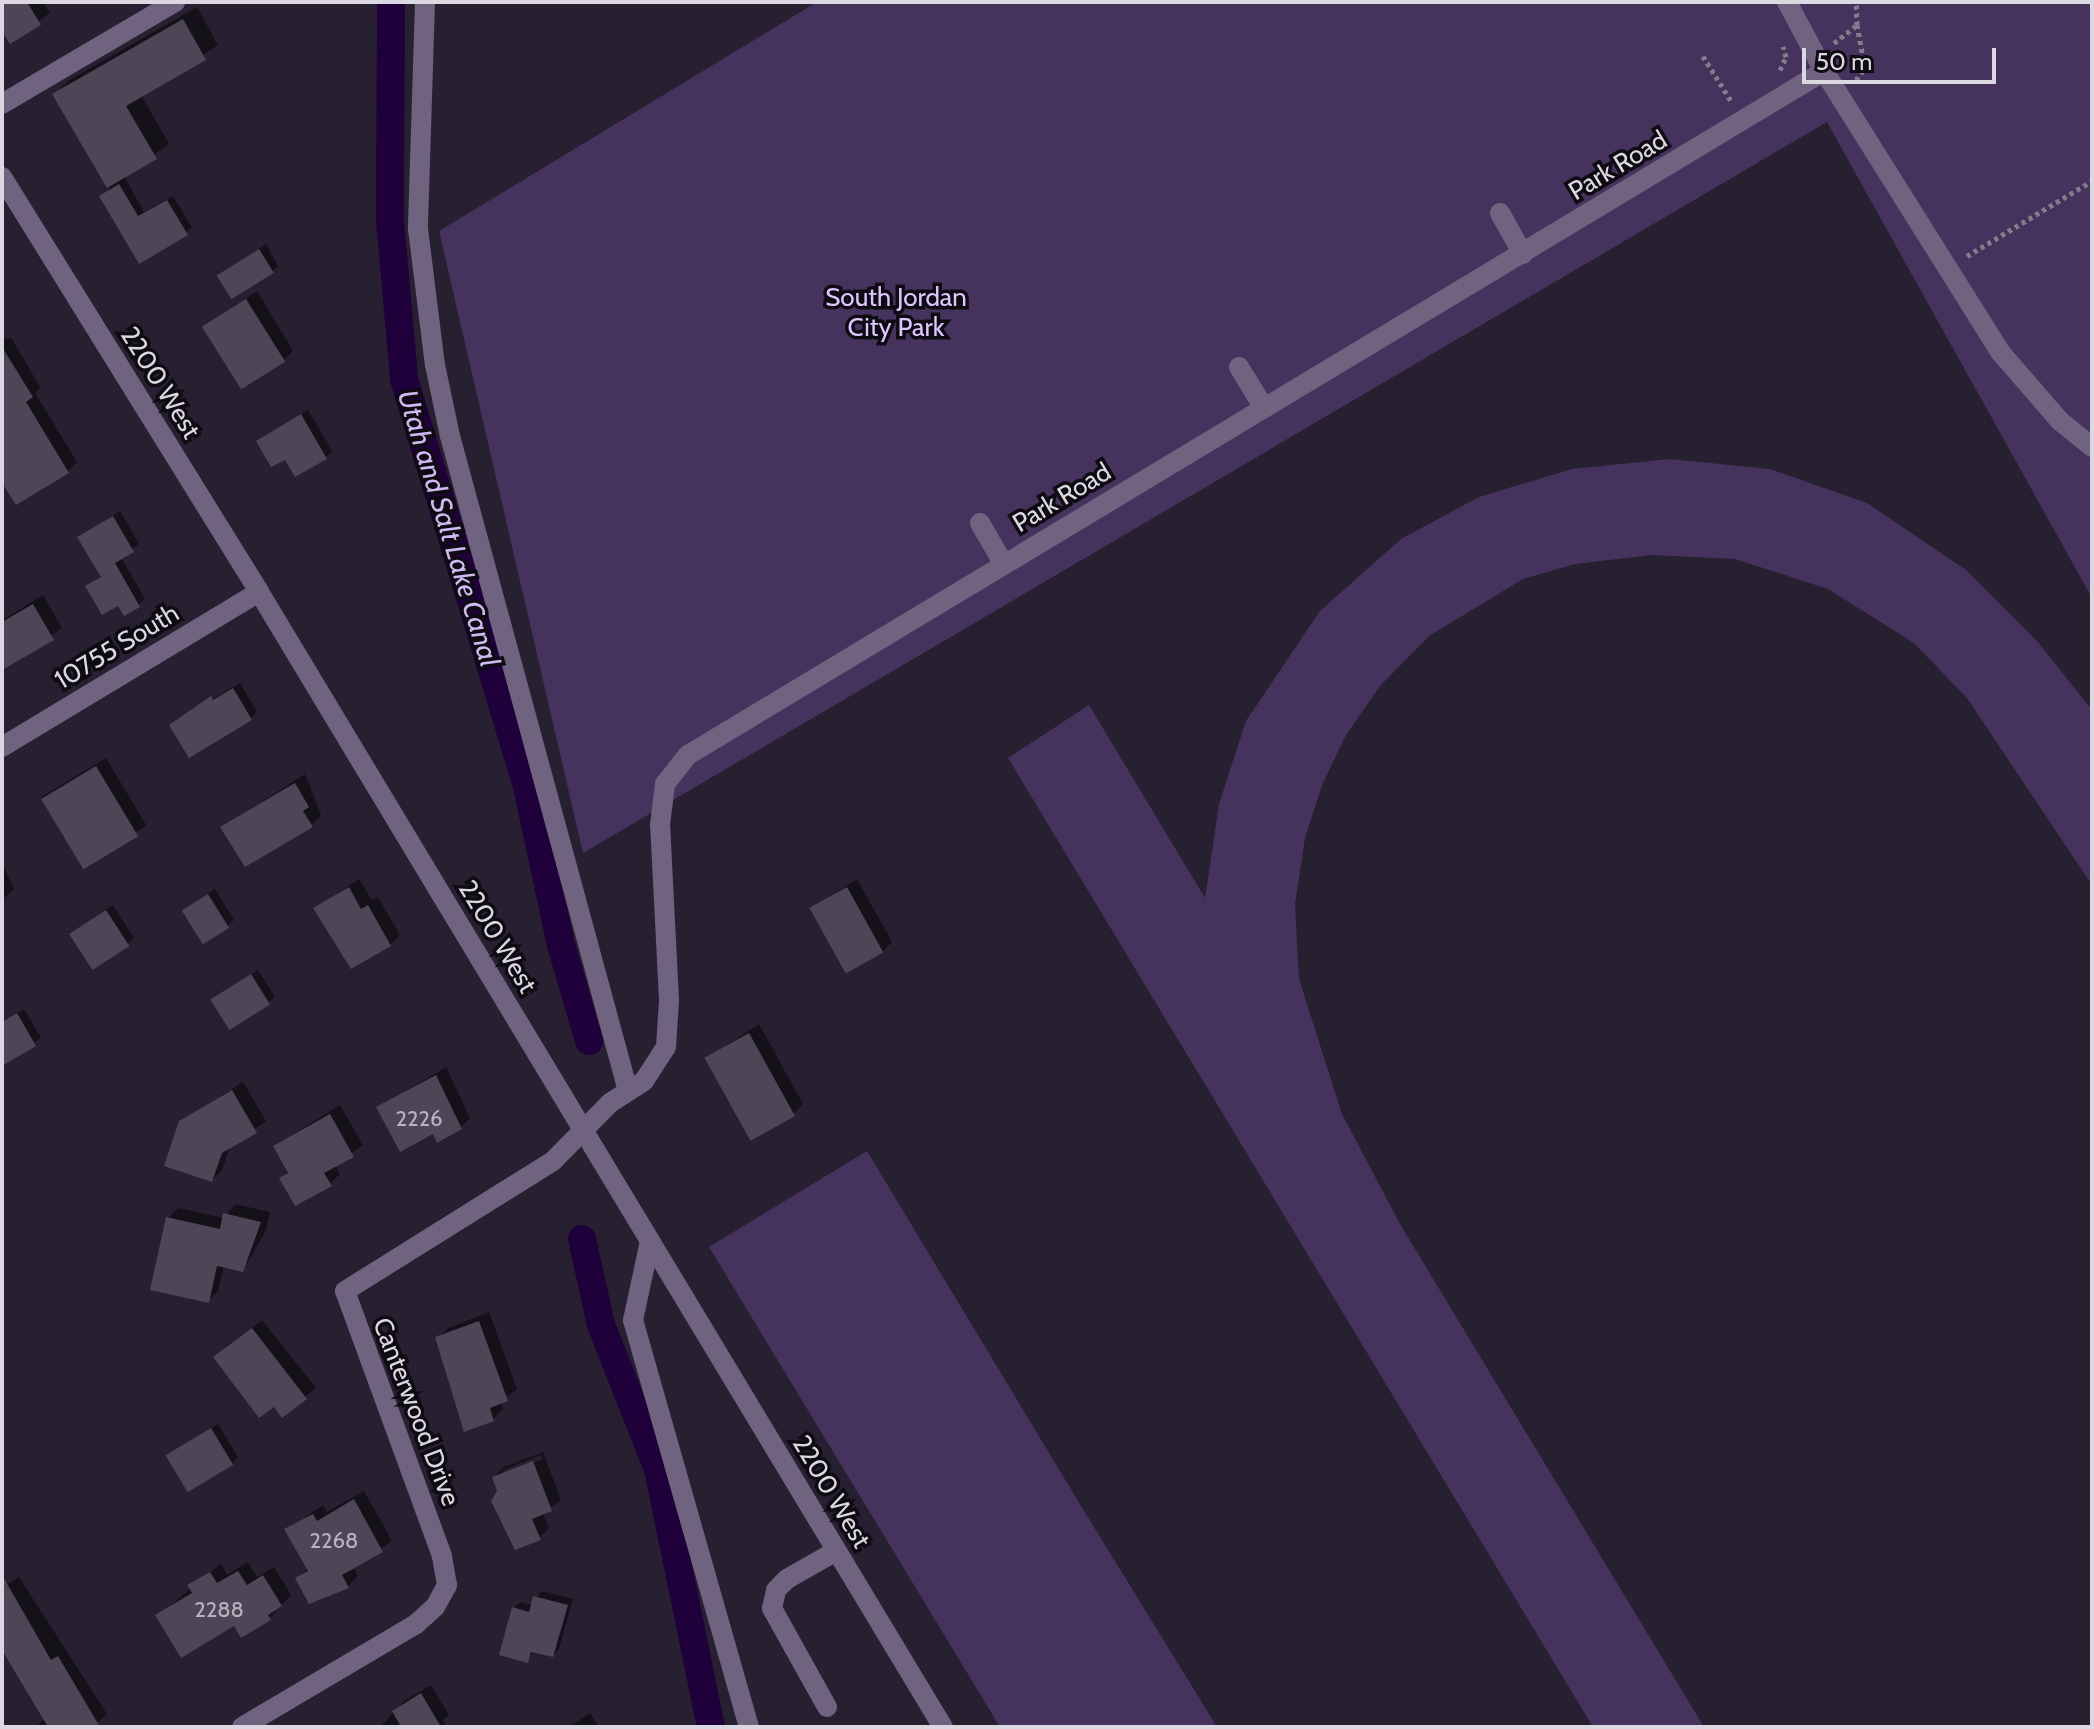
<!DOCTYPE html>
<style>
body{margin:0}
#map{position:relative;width:2094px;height:1729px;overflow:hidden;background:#272030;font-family:Cabin,sans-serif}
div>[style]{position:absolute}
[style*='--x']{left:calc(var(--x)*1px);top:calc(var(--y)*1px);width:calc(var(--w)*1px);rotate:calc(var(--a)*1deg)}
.green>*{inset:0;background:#45335d}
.shadow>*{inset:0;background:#0007;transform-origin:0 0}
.canal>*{height:28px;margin:-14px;padding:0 14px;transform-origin:14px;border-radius:14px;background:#20003b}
.building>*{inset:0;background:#4d4657;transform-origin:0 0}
.path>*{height:5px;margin-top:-2.5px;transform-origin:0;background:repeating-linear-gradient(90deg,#827d8a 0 4px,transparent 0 8px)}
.minor>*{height:20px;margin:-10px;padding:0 10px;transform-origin:10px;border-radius:10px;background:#6f6380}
span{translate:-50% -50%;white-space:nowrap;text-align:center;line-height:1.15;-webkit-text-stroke:7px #0e0c12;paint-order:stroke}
.number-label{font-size:22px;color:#b8b4bf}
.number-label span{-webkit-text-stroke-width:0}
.street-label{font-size:26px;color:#dcd8e2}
.park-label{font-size:26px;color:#dcc6ff}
.water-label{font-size:28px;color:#d0b9f2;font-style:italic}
.frame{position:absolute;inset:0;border:4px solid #dcd8e2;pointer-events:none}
.scale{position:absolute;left:1802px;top:48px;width:194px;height:36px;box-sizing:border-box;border:4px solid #dcd8e2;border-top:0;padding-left:10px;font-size:24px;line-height:28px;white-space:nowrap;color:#dcd8e2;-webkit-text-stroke:6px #0e0c12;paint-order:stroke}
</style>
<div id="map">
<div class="green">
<div style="clip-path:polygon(817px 2px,2092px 2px,2092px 598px,1827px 122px,583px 853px,439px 231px)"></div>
<div style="clip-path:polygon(1669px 459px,1770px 469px,1867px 503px,1966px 570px,2037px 641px,2092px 710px,2092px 885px,1967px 698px,1914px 643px,1828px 589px,1735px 559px,1652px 555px,1575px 564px,1523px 579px,1429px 636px,1380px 686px,1346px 735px,1322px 785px,1305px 838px,1295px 905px,1299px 979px,1342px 1114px,1400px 1224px,1704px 1727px,1593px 1727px,1008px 758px,1089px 705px,1205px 898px,1219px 804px,1246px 721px,1320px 611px,1401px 539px,1479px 497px,1572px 469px)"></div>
<div style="clip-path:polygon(867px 1151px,1081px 1506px,1217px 1727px,1000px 1727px,709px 1247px)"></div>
</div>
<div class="shadow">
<div style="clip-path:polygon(2px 2px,43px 2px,50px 13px,10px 41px,2px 28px)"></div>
<div style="clip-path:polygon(197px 7px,218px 45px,141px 95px,169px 144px,124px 176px,144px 212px,173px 196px,192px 228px,139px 261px,101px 196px,110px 189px,55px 95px,68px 81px)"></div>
<div style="clip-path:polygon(266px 244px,278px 266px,272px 272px,219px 275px)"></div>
<div style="clip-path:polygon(257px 291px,293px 351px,283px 361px,204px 327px)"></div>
<div style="clip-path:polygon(2px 334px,6px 340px,11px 337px,40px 387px,35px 393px,77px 462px,68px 471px,2px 479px)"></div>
<div style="clip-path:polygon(308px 410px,332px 451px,326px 457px,258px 441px)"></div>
<div style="clip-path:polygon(120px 511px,139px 544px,121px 557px,145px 599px,125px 614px,119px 603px,88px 586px,102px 575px,80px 537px)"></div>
<div style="clip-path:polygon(43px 595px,62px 628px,2px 668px,2px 615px,4px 619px)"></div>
<div style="clip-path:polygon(240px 683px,257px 712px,251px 718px,178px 719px)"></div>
<div style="left:106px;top:758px;width:79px;height:75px;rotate:59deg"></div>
<div style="clip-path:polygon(305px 774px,321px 815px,312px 825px,223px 827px)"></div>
<div style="clip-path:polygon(2px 863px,14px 889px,2px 900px)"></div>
<div style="clip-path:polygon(359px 879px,372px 900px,378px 897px,400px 935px,390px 945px,315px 908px)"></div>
<div style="clip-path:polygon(857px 879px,892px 942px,882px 952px,812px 908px)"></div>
<div style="clip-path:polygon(215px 889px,234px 920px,227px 926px,184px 910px)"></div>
<div style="clip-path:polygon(113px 905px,134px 938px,128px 944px,71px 934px)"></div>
<div style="clip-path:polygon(258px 970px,275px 997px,268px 1003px,212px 1000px)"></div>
<div style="clip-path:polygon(24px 1009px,41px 1038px,2px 1064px,2px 1023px)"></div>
<div style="clip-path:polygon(759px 1024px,803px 1104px,793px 1114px,707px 1058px)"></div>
<div style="clip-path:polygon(446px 1067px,470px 1118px,460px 1128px,434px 1132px,379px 1107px)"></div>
<div style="clip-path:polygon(243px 1082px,266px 1121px,230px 1147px,222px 1170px,212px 1180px,180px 1122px)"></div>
<div style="clip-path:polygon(340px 1105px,363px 1145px,335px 1165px,340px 1174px,330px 1184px,281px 1178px,289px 1170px,275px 1146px)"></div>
<div style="clip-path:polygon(235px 1204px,270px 1212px,265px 1233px,243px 1270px,224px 1266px,218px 1291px,208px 1301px,168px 1218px,178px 1208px,224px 1218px)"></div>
<div style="clip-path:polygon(489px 1312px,517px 1389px,501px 1402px,503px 1409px,493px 1419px,438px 1338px,448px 1328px)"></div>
<div style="clip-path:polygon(262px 1320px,316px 1388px,282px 1415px,215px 1357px)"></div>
<div style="clip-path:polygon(218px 1424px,238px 1457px,232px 1464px,168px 1456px)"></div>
<div style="clip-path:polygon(evenodd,543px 1452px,561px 1500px,543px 1513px,549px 1528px,539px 1538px,500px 1492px,494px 1477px,504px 1467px,543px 1452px,541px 1455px,543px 1459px,503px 1474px,503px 1470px,541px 1455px)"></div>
<div style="clip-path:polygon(364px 1491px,392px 1541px,353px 1567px,358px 1576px,348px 1586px,310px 1601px,297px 1579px,308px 1568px,287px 1530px,323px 1505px,327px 1512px)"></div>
<div style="clip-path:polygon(248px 1562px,257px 1577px,274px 1567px,291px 1595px,270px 1618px,235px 1623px,158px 1616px,221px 1563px,227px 1575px)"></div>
<div style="clip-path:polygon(19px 1577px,107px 1714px,93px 1727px,36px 1727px,45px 1718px,2px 1646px,2px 1587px)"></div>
<div style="clip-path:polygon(541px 1591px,573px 1599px,559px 1649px,553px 1655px,535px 1650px,527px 1661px,514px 1608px,520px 1602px,533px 1605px)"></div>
<div style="clip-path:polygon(431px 1685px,449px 1715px,443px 1720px,447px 1727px,380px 1727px,404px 1701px)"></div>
<div style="clip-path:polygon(590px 1713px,599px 1727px,568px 1727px)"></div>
</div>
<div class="canal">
<div style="--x:391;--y:2;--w:219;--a:90.3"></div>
<div style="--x:390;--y:221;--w:159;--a:84.9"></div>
<div style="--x:404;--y:379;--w:421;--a:73.2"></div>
<div style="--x:526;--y:782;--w:167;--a:77.9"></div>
<div style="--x:561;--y:945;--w:100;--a:73.7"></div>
<div style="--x:582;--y:1239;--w:88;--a:77.5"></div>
<div style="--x:601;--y:1325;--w:155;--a:68.4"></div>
<div style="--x:658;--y:1469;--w:263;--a:78.4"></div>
</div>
<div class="building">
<div style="clip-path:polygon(2px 2px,27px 2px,41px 25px,10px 44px,2px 32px)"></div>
<div style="clip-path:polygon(183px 19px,206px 60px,126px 106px,157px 159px,107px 188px,52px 94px)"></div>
<div style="clip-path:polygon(119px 184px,138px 216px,167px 200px,188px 235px,139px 264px,99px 196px)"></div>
<div style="left:259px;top:249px;width:28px;height:50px;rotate:58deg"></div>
<div style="left:246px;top:299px;width:74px;height:52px;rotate:58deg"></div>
<div style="clip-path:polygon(2px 347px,33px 397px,26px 402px,69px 473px,16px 505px,2px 483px)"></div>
<div style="clip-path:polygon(301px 414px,327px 459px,295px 477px,285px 460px,271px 467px,256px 441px)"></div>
<div style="clip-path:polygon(113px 516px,134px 552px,115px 563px,140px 607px,124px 616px,118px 606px,102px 615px,85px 586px,101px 577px,77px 537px)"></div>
<div style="clip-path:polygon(33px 604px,54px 640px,2px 670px,2px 622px)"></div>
<div style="clip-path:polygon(233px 688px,252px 720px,189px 758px,169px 725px,211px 696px,213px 700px)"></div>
<div style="left:96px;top:766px;width:82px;height:64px;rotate:59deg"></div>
<div style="clip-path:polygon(295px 783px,309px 807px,303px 811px,313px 827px,245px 867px,220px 827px)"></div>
<div style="clip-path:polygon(349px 887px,361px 909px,368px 905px,391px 946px,351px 969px,313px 908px)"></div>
<div style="left:847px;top:887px;width:75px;height:43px;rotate:61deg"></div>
<div style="left:208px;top:894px;width:40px;height:31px;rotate:58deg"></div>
<div style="left:106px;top:910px;width:43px;height:44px;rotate:57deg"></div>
<div style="left:251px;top:974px;width:36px;height:48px;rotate:58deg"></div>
<div style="clip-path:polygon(17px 1013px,36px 1046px,2px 1066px,2px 1022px)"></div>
<div style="left:749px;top:1033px;width:95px;height:51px;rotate:61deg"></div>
<div style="clip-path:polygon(436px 1075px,462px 1129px,437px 1143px,433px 1134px,400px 1152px,376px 1107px)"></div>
<div style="clip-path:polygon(232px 1090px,257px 1133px,222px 1153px,212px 1182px,164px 1166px,179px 1121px)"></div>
<div style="clip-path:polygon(330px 1114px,354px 1157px,324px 1173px,332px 1186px,295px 1206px,279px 1178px,288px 1173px,273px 1146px)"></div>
<div style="clip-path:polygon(223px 1213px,261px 1222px,243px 1272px,217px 1266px,209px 1303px,150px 1290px,166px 1217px,220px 1229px)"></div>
<div style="clip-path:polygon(479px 1321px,508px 1401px,490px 1408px,494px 1421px,464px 1432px,435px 1337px)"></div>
<div style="clip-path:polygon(252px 1328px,307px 1399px,282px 1418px,274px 1407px,259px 1418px,213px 1357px)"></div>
<div style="left:211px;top:1428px;width:43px;height:53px;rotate:59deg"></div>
<div style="clip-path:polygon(533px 1461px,552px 1511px,532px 1519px,541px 1540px,515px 1550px,491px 1501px,497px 1491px,492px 1477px)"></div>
<div style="clip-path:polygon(354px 1499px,383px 1552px,342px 1575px,349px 1588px,309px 1604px,295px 1578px,308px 1571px,284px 1529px,313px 1514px,317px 1521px)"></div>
<div style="clip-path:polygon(238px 1571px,247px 1585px,263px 1575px,282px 1606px,268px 1615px,271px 1620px,241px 1638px,234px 1626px,181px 1658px,155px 1615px,192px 1593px,187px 1585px,210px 1572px,217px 1583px)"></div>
<div style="clip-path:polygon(2px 1575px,51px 1660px,58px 1656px,100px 1727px,48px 1727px,2px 1650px)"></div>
<div style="clip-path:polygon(533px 1596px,568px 1605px,553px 1657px,531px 1652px,528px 1663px,499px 1655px,512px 1607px,529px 1612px)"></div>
<div style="clip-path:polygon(421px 1693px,441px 1727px,401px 1727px,392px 1711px)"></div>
</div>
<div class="path">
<div style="--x:1834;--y:43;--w:29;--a:-38"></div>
<div style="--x:1857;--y:25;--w:23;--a:-92"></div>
<div style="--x:1703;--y:56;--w:53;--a:58.1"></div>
<div style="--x:1780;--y:70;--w:14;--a:-65"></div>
<div style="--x:1786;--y:57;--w:11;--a:-105"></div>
<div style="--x:1856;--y:80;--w:15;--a:-53"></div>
<div style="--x:1865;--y:68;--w:44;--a:-100.5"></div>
<div style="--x:1967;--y:256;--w:146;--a:-31"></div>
</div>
<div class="minor">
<div style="--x:425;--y:2;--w:227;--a:91.8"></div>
<div style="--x:418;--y:229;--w:137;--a:82.9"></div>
<div style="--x:435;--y:365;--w:73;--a:78.1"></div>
<div style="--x:450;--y:436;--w:679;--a:74.8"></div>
<div style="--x:1787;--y:2;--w:78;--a:61.8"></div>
<div style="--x:1824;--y:71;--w:333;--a:57.9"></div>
<div style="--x:2001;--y:353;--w:90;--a:49.1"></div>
<div style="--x:2060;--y:421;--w:41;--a:39.1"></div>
<div style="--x:2;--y:104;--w:201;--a:-30.5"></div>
<div style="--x:2;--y:177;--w:488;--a:58.2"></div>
<div style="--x:259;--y:592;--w:1325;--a:58.93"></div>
<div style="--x:1500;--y:213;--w:47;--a:60.7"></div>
<div style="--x:1239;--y:367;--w:48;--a:58.6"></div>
<div style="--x:980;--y:523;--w:46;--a:60.1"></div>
<div style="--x:2;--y:747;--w:300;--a:-31.1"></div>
<div style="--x:650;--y:1241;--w:81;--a:102.1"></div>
<div style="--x:633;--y:1320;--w:423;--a:74.1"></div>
<div style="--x:827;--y:1707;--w:113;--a:-119.1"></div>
<div style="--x:772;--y:1608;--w:18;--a:-77"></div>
<div style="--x:776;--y:1590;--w:16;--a:-45"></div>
<div style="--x:787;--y:1579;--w:56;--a:-29.7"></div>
<div style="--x:242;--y:1727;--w:202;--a:-30.6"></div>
<div style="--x:416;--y:1624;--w:25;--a:-42"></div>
<div style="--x:435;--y:1607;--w:25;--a:-61"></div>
<div style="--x:447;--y:1585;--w:29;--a:-100"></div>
<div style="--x:442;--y:1556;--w:282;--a:-110.1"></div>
<div style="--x:345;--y:1291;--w:245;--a:-32"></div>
<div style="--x:553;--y:1161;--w:81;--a:-45.5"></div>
<div style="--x:610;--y:1103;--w:40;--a:-32.9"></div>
<div style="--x:644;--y:1081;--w:40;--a:-57.1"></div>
<div style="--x:666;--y:1047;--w:47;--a:-86.3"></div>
<div style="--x:669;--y:1000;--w:175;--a:-92.9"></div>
<div style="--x:660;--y:825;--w:41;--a:-83"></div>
<div style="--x:665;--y:784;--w:37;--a:-52"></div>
<div style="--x:688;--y:755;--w:1326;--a:-31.05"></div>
</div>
<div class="number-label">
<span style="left:419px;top:1119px">2226</span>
<span style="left:334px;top:1541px">2268</span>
<span style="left:219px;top:1610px">2288</span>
</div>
<div class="street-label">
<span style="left:1618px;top:166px;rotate:-31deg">Park Road</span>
<span style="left:160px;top:383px;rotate:58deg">2200 West</span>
<span style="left:1062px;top:498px;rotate:-31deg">Park Road</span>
<span style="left:117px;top:647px;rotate:-31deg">10755 South</span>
<span style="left:497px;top:937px;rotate:59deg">2200 West</span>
<span style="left:416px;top:1412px;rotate:69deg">Canterwood Drive</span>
<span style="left:831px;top:1492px;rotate:59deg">2200 West</span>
</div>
<div class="park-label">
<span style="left:896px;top:313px">South Jordan<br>City Park</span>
</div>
<div class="water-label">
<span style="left:449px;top:528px;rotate:73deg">Utah and Salt Lake Canal</span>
</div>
<div class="frame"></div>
<div class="scale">50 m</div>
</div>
